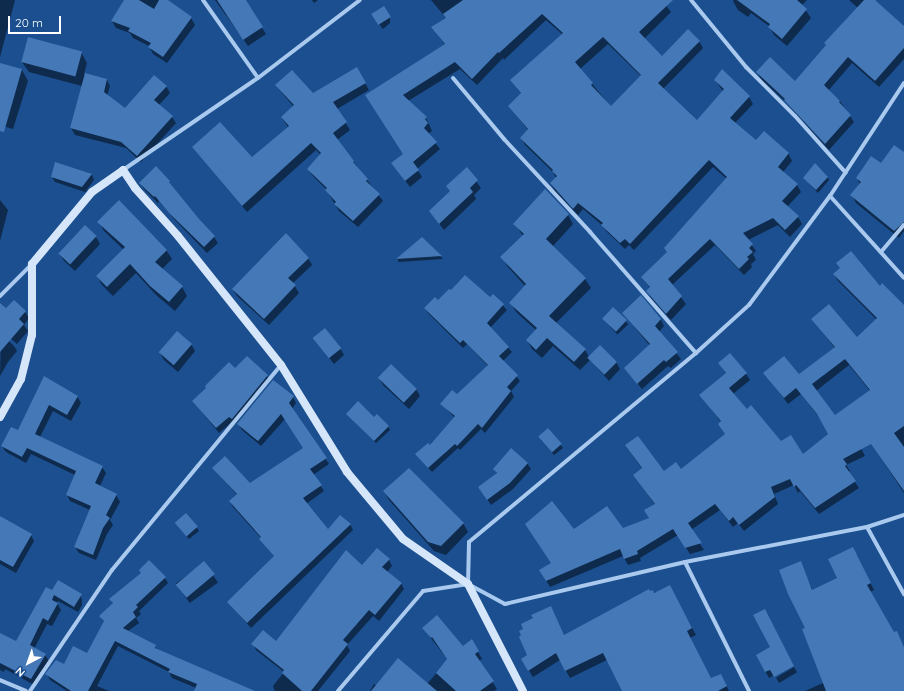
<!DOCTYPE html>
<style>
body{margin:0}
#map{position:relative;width:904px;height:691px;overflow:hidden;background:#1b4f8f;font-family:Quicksand,sans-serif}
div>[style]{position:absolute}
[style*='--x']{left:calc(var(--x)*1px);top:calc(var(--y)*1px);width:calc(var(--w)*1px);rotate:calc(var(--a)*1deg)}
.shadow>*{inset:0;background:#0007;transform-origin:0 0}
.building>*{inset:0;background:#4478b7;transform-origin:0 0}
.street>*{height:4px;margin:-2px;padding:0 2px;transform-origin:2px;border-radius:2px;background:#a9c9ee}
.secondary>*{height:8px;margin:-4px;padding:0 4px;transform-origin:4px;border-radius:4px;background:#d6e6fa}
span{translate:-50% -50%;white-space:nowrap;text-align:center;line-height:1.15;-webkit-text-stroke:3.5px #1b4f8f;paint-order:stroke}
.north{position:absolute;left:8px;top:643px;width:40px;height:40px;-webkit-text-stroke:3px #1b4f8f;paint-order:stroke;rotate:221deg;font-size:11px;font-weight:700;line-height:16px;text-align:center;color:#fff}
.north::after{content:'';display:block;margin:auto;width:14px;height:18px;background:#fff;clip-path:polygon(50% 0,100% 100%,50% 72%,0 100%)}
.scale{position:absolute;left:8px;top:16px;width:53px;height:18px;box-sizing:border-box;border:2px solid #fff;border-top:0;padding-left:5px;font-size:12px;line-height:14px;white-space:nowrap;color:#fff;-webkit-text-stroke:3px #1b4f8f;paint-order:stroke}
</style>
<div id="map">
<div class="shadow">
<div style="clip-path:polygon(0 0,15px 0,0 57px)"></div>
<div style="clip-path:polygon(125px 0,167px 0,191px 18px,195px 25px,167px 63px,153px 54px,149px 46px,133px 38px,130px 33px,116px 28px,112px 21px)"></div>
<div style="clip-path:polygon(215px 0,244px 0,266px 34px,248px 46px)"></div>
<div style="clip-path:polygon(312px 0,318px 0,314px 3px)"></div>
<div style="clip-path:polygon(evenodd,431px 0,662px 0,671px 12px,644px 39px,662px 58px,699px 41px,703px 48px,663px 89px,697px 121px,723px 91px,715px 80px,749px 97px,753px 104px,735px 123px,756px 141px,788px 153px,792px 161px,783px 172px,797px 185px,801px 192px,787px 207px,798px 217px,802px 224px,790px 237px,778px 225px,748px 240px,756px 251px,753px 254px,756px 260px,751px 264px,752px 267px,744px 275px,715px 245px,672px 285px,686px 304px,671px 320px,651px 298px,647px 291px,650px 288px,642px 277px,668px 252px,727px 179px,713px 167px,634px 250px,629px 245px,625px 249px,607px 232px,603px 226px,583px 209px,578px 215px,555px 191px,551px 184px,556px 178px,553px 172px,525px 145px,521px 138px,528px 130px,509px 106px,522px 95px,511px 80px,562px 34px,546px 20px,504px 60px,503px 58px,477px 85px,460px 69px,408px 101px,426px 118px,432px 131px,428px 134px,440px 149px,417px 169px,422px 177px,410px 187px,394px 166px,404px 154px,370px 102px,445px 45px,432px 27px,447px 19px,431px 0,608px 44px,641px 76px,611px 107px,580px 69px,608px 44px)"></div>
<div style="clip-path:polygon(734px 0,807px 0,802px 5px,811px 18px,787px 46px,774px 35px,769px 26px,751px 13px,748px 17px,738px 10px,733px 1px)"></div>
<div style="clip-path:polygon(849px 0,874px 0,904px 28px,904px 59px,879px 87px,852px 63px,828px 91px,840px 101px,854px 122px,829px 150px,786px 102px,761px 79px,757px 72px,795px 82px,858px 8px)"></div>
<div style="clip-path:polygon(383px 7px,390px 18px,390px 23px,383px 29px,375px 19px)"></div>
<div style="clip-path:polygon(81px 52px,87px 63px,84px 74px,107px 80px,110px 86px,107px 96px,125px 109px,166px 86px,170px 93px,159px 105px,172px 117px,176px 123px,141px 162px,126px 148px,75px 135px,71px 128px,82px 86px,29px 72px,22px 62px)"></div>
<div style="clip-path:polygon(0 64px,22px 70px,28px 81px,13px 129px,0 125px)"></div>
<div style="clip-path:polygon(357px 69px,369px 90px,337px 109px,350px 130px,337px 140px,383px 201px,358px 227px,339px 211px,326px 189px,313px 176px,308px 169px,321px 155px,316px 150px,247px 212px,193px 148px,252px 158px,288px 127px,282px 118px,294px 107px,276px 86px,313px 95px)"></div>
<div style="clip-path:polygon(904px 153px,904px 231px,899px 238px,856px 203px,852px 195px,860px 184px,857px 178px)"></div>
<div style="clip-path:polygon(56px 163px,92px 175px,94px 180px,85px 192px,55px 182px,52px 177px)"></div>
<div style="clip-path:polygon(156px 168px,169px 182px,198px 220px,214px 237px,218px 243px,207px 253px,174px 219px,159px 201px,158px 203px,144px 189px,140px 183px)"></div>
<div style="clip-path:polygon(467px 169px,481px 188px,474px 195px,476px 199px,444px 230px,435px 218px,451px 192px,447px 186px)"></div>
<div style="clip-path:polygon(827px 177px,829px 180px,818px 193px,804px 178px)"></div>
<div style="clip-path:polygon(0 200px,8px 210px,0 241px)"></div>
<div style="clip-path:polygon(568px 215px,573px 224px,553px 246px,585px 279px,591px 288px,556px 323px,585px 350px,589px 357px,616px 362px,620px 369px,609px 381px,590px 360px,580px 370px,553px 346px,542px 358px,532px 349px,527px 340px,536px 330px,516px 312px,511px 303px,525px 286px,507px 266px,502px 257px,523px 236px,515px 224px)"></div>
<div style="clip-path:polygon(99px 222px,166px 250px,172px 259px,162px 269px,182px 287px,187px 296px,175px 311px,156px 295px,136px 273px,113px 296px,102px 285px,97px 276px,124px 250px,104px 231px)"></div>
<div style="clip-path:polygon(85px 227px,96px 237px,100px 244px,75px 271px,64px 261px,60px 254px)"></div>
<div style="clip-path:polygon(422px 238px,443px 259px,399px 262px,397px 259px)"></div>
<div style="clip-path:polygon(308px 258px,312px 265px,293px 283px,299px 293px,269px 325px,237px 296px,233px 289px)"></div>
<div style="clip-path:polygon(evenodd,837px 263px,879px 287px,904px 307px,904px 404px,861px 448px,865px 456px,846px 465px,850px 471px,848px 472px,859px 488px,819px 514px,800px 491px,798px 493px,794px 485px,774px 494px,778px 504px,744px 531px,738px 523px,733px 527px,720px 510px,691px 530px,704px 550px,690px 554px,678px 535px,640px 558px,641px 561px,628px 565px,623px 556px,550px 587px,540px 570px,552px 563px,574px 530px,622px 530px,650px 518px,655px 505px,634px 475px,642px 469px,626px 446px,664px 473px,681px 471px,726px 435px,721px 422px,701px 395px,726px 374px,719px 363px,746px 374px,750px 380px,733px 394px,747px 410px,781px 442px,803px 456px,829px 434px,822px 421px,801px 394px,788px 404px,765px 373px,799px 375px,835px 348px,813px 320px,857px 338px,877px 320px,838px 281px,834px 274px,841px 269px,837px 263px,849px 365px,870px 391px,835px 416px,816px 391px,849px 365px)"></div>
<div style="clip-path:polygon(493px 295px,507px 310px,490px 328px,512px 352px,503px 361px,520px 381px,511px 391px,514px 397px,485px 433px,481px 429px,460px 450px,458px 448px,432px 472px,420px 459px,455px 418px,442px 404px,457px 395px,488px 366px,467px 344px,463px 348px,428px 313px,425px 308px,438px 301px,490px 299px)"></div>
<div style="clip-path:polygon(641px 297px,661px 320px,664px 326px,659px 332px,681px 359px,671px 368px,668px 366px,642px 389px,625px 368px,650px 346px,623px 313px)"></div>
<div style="left:614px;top:309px;width:21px;height:15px;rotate:47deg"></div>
<div style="clip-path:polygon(25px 312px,29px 318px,24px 325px,28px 331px,17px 344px,0 329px,0 316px)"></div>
<div style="clip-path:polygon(1px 334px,14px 346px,17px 351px,8px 362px,0 376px)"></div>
<div style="clip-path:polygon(314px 338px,340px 348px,344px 355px,334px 364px)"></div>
<div style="clip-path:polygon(191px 344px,195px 351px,178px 372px,164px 360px,160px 353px)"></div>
<div style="clip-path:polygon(235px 370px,267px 376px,270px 381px,235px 424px,232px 422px,219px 433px,193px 401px)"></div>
<div style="clip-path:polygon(45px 377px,77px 396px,81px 403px,71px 421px,53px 411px,40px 437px,102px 467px,106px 473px,100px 486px,116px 495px,120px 502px,110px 520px,113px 525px,107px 534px,96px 560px,79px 553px,75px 547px,90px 510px,70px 501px,67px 495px,75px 475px,31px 454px,26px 463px,6px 452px,2px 446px,18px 432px)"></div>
<div style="clip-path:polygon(379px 378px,416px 389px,420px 396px,409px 409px,383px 385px)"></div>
<div style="clip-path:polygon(293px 397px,296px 403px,292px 409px,329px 464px,313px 475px,324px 491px,306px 504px,328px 531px,350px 524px,353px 530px,251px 628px,228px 602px,275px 557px,264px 544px,261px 538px,233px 507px,230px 502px,237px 495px,213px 468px,250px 484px,304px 448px,285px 419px,261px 446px,242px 430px,238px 424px)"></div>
<div style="clip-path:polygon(347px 414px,374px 418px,388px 426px,390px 430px,376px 443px)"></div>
<div style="clip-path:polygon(904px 420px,904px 493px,871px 443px)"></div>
<div style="clip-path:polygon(548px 429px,563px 448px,554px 455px,541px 440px)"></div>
<div style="clip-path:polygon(527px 463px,531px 469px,513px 489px,491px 505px,483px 493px,497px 474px,494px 469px)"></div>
<div style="clip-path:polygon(384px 491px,463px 523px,468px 532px,446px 555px,434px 551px,389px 500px)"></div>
<div style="clip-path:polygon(0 525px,31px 535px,34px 541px,16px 573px,0 564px)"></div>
<div style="clip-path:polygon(177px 525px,197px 528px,199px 531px,189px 539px)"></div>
<div style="clip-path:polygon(857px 555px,874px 590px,870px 592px,894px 633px,897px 632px,904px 647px,904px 691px,805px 691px,823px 683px,806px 628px,800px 563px,813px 591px,839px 579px)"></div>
<div style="clip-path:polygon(389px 560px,392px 566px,387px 572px,401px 583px,404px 589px,379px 621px,373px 616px,347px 645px,350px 651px,318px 691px,275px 691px,273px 686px,284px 672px,256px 650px,253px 644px,276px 642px,362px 566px)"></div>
<div style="left:204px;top:563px;width:24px;height:35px;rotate:54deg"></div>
<div style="clip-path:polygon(165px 578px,168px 583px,139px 611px,141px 614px,136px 618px,139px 623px,128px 631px,155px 646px,158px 651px,246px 691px,195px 691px,196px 688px,172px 678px,169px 672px,118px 646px,97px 686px,109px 691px,67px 691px,50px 680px,47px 674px,88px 655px,105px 623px,100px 616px,113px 604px,111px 600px)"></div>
<div style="clip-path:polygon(53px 591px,79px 593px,82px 600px,82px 605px,78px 612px,58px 601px,57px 603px,61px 610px,52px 626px,47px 624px,34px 649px,45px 655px,49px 661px,34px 685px,5px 669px,4px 672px,0 670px,0 634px,17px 642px)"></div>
<div style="clip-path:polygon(650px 592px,673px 594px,696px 635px,690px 638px,711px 679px,721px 675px,729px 691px,623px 691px,607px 660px,570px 678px,560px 660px,533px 677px,526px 666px,528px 655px,554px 614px,564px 636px)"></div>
<div style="clip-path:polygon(765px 610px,793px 665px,769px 678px,757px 656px,771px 648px)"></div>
<div style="clip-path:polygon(423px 628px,463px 648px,472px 641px,482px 659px,478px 661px,497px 689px,494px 691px,370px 691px,374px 684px,377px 686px,427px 684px,448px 660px)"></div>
<div style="left:794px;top:667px;width:6px;height:21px;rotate:59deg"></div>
</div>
<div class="building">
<div style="clip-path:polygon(124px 0,139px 0,154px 9px,159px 0,168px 0,192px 17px,163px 57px,148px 47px,151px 43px,128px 31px,130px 28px,111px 21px)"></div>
<div style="clip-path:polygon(217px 0,246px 0,263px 27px,243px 40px)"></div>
<div style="clip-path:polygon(evenodd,463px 0,673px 0,639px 32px,662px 56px,688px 29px,700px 41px,658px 83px,697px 120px,724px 89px,714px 80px,722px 69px,750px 96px,730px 118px,756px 140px,764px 131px,789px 153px,778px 167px,798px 184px,782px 201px,799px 216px,785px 230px,773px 218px,743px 233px,753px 244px,749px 248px,753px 252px,747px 257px,749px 259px,739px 269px,710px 239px,668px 279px,682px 296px,666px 314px,646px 291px,650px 287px,641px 277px,667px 252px,664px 248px,727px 177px,709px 160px,630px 244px,625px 239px,620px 243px,601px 225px,603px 223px,578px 203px,573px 209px,550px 183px,557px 176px,552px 171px,553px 170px,520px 138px,528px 129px,508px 106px,521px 93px,510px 80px,563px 33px,542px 14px,499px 53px,498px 52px,472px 79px,455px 62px,403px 95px,427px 117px,425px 119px,428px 123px,424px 128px,437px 142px,413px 162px,419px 170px,405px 181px,391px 163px,403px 154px,365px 95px,445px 44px,431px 27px,446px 18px,443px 14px,463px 0,603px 37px,641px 75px,611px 106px,591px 85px,593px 83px,575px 62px,603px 37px)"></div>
<div style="clip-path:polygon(737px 0,797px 0,807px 9px,782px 39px,768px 27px,770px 24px)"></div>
<div style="clip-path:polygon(864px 0,875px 0,904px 26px,904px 48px,875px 81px,848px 57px,824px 85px,840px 101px,839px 102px,851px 115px,825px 144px,784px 100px,785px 99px,756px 72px,770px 57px,795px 81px,826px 45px,824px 43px)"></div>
<div style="left:384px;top:6px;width:13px;height:15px;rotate:58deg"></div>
<div style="left:28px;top:37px;width:56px;height:26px;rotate:15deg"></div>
<div style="clip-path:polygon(0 63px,22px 69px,4px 132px,0 131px)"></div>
<div style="clip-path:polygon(357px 67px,366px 83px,333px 102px,347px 122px,333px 133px,354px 161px,353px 162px,368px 179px,366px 181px,380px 194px,353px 221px,334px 204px,336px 202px,325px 190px,327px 188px,307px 169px,321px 153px,311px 143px,242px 206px,192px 147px,220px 122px,252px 157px,289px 126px,281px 117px,294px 105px,275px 85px,292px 70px,313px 93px)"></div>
<div style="clip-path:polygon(85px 73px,107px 79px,104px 92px,125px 108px,154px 75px,167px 86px,154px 100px,173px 116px,137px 156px,121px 142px,70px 128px)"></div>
<div style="clip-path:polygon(894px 145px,904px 152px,904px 222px,894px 231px,850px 195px,861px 182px,856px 178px,871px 156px,881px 163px)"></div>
<div style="clip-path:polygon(55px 162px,92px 174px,82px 187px,51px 177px)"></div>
<div style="clip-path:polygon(815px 163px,828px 177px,816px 190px,803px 178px)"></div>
<div style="clip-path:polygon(156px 166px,170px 181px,169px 182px,199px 219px,215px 236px,204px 247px,169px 213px,155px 196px,154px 197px,139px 183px)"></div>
<div style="clip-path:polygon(467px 167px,478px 180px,470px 188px,473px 192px,439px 224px,429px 211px,450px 191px,446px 186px)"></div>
<div style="clip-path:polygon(545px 189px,569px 214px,546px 239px,586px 278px,549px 316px,586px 349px,574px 362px,547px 338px,536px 350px,526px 340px,537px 328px,509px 303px,526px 284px,500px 257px,524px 234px,513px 224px)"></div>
<div style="clip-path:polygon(119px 200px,167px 250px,155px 262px,183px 286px,169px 302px,150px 286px,130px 264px,107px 287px,96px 276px,125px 247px,97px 222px)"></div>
<div style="left:85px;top:225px;width:16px;height:39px;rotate:43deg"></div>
<div style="clip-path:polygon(286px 233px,309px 258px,288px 278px,296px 285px,264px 319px,232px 289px)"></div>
<div style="clip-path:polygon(422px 237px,442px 256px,396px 259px)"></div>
<div style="clip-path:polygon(evenodd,851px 251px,880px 286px,882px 283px,904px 305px,904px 426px,894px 433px,904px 447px,904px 491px,871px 444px,843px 459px,847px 464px,845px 466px,856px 481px,815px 508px,796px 485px,794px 487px,790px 479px,771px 487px,775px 497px,739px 525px,733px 517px,729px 521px,715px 504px,688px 523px,702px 543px,685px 548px,673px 529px,637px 551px,638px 554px,624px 559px,620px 549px,546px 581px,539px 570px,551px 563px,525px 524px,552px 501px,574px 529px,607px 506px,623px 528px,649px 518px,644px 510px,655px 504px,633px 475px,642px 468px,625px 445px,638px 436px,664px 471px,676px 462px,681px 469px,725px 434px,718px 424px,721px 421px,699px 395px,726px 373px,718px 363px,730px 353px,747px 373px,729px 388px,747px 409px,751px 405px,781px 441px,791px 435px,803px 454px,828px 434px,817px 414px,796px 388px,784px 398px,763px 373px,784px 356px,799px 374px,835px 347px,811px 319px,829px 304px,857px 337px,877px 318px,833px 274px,840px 268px,836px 263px,851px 251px,845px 359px,870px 390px,835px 415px,812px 384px,845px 359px)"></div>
<div style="clip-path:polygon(465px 275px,490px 297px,493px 294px,504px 304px,487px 323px,509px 347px,499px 356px,518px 375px,507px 387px,511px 391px,482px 428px,478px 424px,457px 446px,455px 444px,428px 468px,415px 454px,428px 443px,430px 445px,455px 416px,440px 404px,452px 390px,457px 394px,488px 365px,463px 340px,460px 343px,424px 308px,435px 297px,438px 300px,449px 289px,451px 290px)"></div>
<div style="clip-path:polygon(641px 295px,661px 319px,655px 326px,678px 352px,666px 362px,664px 360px,637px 384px,624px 368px,650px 344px,622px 313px)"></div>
<div style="clip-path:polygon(14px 300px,26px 311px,19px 319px,24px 324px,0 352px,0 303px,6px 308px)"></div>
<div style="left:613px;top:307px;width:19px;height:16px;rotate:43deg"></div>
<div style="left:325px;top:328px;width:26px;height:16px;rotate:51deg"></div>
<div style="left:177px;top:331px;width:20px;height:28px;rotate:41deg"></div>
<div style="left:600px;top:345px;width:24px;height:18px;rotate:45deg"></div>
<div style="clip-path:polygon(247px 356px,268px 375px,232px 419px,229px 417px,216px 428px,192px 401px,206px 388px,205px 386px,229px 362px,235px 368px)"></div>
<div style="left:391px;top:364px;width:36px;height:19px;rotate:44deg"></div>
<div style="clip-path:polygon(44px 376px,78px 396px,67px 415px,49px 405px,35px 434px,103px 466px,95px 483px,117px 494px,106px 515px,110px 518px,103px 528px,93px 555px,74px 547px,91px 506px,66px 495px,76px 471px,27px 448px,22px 457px,1px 446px,11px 427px,18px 430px)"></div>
<div style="clip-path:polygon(273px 380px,294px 396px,289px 403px,327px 458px,310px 469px,322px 485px,303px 498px,328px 529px,340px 515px,351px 524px,247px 623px,227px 602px,274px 556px,259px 539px,261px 537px,229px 501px,237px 494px,212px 468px,225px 456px,250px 483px,303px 448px,281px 414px,258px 441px,237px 424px)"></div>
<div style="clip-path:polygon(358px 401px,374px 417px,377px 414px,389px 426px,374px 441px,346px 414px)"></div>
<div style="left:548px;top:428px;width:21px;height:13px;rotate:49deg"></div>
<div style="clip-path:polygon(511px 448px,528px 463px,510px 483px,487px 500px,478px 487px,497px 473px,493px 469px)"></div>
<div style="clip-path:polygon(409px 468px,464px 523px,441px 546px,428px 542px,383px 491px)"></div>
<div style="left:186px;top:513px;width:18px;height:15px;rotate:49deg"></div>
<div style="clip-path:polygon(0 516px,32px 534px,13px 567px,0 560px)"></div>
<div style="clip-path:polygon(853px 547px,871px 583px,867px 585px,894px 632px,897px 631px,904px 647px,904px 691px,826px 691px,802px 629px,805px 628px,788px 594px,779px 570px,801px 561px,812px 590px,837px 578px,828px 559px)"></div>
<div style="clip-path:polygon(377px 548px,390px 559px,382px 567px,402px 583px,375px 615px,369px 610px,343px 640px,348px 644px,311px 691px,302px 691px,282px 673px,284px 670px,251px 644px,263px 630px,276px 641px,346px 550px,362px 565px)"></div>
<div style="clip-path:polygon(149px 560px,166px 577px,136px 605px,138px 607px,133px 612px,136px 617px,123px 628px,156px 645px,155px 648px,255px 691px,194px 691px,197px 684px,168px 672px,170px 669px,115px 641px,88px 691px,71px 691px,45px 674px,56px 660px,64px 664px,73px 646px,87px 653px,104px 621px,99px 616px,113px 603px,109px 599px,141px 573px,139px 570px)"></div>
<div style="left:204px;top:561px;width:17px;height:37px;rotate:50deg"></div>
<div style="clip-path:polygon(58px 580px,82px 594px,74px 607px,54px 595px,52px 600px,58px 603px,48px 621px,43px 618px,30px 645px,46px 654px,31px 679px,0 663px,0 633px,16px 641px,46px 587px,52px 590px)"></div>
<div style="clip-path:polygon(670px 585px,692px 628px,687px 631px,711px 678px,721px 674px,727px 686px,718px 691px,622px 691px,603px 653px,565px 671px,556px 653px,528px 671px,521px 659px,527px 655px,519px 637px,521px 635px,519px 631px,523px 629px,521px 624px,533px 618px,531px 615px,551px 606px,564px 635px,649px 589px,650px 591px,653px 590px,654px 593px)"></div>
<div style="clip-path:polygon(765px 609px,794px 666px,774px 677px,770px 670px,765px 672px,756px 655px,770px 647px,753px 615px)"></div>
<div style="clip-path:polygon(437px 615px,463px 646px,472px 639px,479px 651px,475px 654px,494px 681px,480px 691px,456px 691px,436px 673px,447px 659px,432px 637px,431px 638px,422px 628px)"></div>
<div style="clip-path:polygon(398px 658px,437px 691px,371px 691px)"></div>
</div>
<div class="street">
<div style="--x:203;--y:0;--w:95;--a:54.8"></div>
<div style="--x:691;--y:0;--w:87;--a:50.6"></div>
<div style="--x:746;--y:67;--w:69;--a:45"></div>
<div style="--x:795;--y:116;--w:76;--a:48.2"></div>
<div style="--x:453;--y:78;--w:80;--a:50.1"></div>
<div style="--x:504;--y:139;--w:127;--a:47.2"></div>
<div style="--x:590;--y:232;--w:161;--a:48.8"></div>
<div style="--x:123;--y:170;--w:163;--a:-34.3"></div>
<div style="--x:258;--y:78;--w:128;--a:-37.4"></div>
<div style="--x:830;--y:196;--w:110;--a:47.9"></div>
<div style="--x:881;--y:252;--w:35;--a:-50"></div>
<div style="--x:0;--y:296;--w:45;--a:-45"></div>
<div style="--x:867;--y:527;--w:77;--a:61.1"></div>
<div style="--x:685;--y:562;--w:144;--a:63.6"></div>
<div style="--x:468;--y:584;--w:42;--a:-88.6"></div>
<div style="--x:469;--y:542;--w:295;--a:-39.8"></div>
<div style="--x:696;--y:353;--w:72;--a:-42.2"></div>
<div style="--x:749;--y:305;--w:136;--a:-53.4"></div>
<div style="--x:830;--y:196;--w:135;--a:-56.8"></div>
<div style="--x:0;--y:680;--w:28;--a:23"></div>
<div style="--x:30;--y:691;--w:146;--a:-55.9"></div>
<div style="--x:112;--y:570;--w:266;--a:-50.5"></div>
<div style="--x:338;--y:691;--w:131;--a:-49.6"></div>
<div style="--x:423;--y:591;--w:46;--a:-8.8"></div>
<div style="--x:468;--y:584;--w:42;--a:28.4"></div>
<div style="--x:505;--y:604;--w:185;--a:-13.1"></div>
<div style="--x:685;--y:562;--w:185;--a:-10.9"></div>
<div style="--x:867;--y:527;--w:39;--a:-18"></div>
</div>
<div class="secondary">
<div style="--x:0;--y:417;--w:43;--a:-61.1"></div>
<div style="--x:21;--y:379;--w:45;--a:-76"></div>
<div style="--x:32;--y:335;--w:71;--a:-90"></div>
<div style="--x:32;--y:264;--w:94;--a:-50.2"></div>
<div style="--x:92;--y:192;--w:38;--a:-35"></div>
<div style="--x:123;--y:170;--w:22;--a:56"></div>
<div style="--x:135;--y:188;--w:64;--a:48.1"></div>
<div style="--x:178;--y:236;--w:165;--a:51.4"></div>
<div style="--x:281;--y:365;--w:126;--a:58.3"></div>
<div style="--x:347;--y:472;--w:87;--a:50.1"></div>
<div style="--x:403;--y:539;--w:79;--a:34.7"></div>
<div style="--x:468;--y:584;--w:120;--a:62.8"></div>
</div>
<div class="north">N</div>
<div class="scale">20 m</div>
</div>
